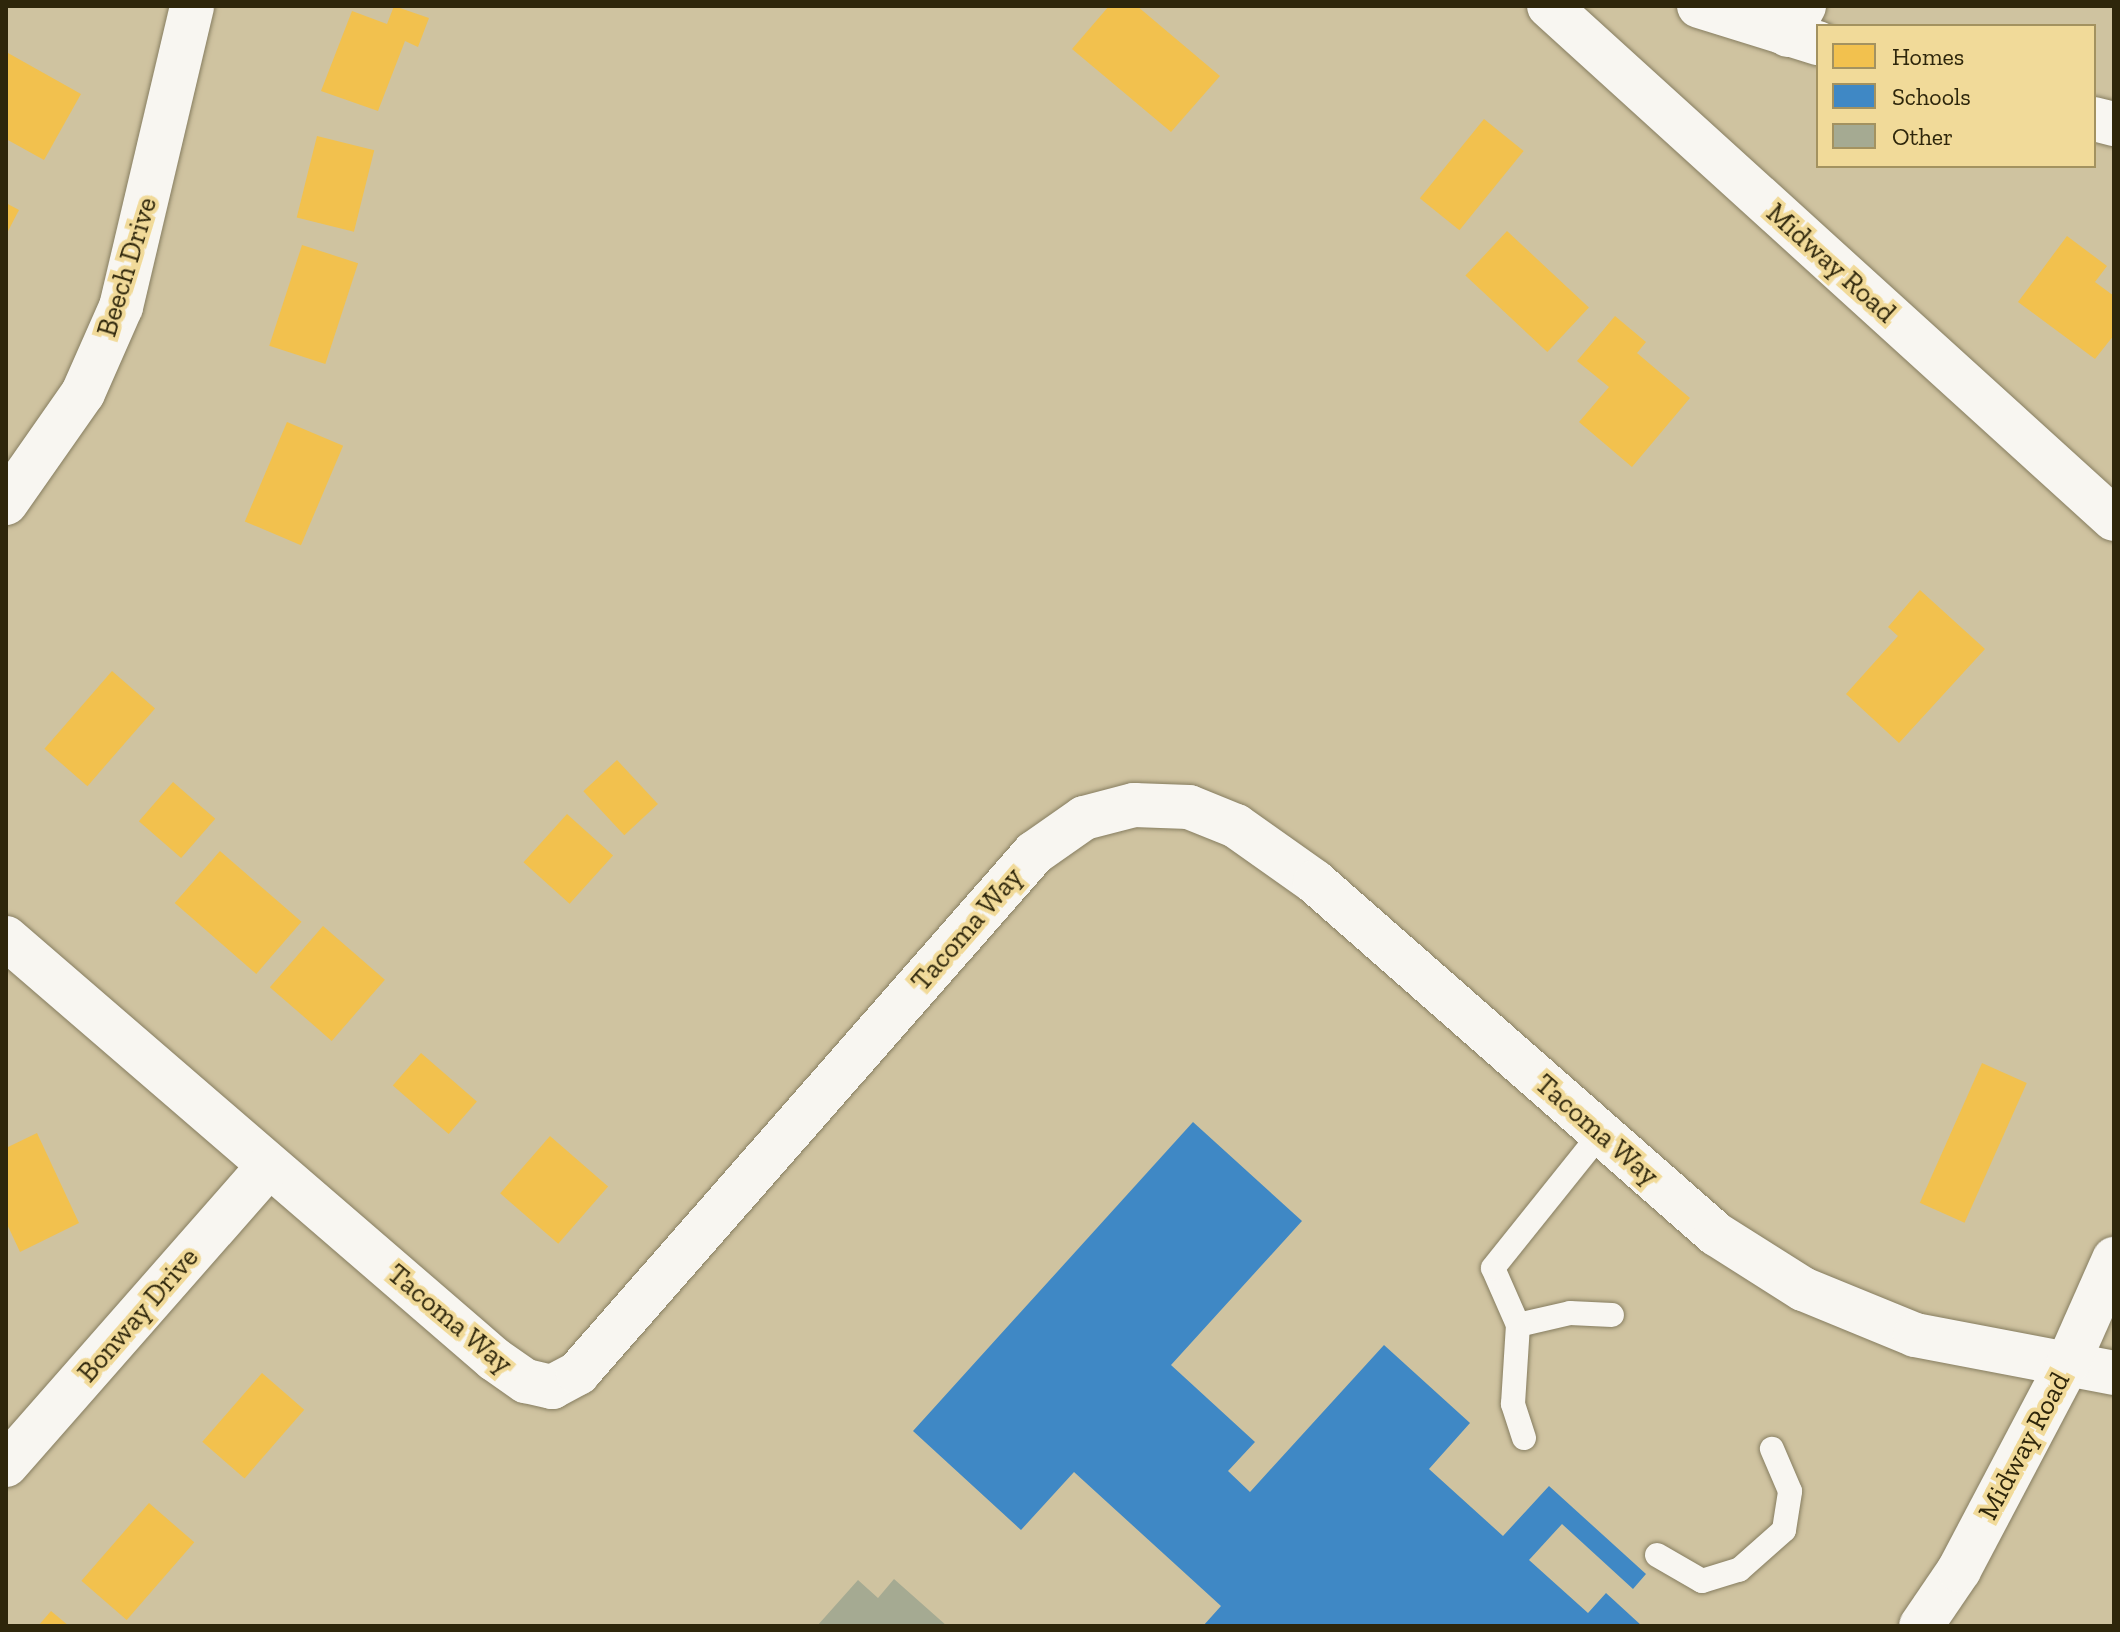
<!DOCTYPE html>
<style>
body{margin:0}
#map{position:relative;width:2120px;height:1632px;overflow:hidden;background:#cfc3a0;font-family:"Zilla Slab",serif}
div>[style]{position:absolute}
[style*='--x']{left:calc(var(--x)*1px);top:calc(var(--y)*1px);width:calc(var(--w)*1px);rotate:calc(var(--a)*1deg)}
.homes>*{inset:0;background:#f2c14e;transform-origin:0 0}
.schools>*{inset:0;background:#3f88c5}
.building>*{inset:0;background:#a5aa92}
.roads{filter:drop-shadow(0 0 2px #867d60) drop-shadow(0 0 2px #867d60)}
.lane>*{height:24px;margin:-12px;padding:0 12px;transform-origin:12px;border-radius:12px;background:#f8f6f1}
.street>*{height:44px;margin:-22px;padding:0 22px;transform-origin:22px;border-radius:22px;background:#f8f6f1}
.secondary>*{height:44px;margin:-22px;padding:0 22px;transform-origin:22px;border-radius:22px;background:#f8f6f1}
span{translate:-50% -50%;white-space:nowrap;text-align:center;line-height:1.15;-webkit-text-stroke:8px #f1da99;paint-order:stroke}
.street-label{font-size:28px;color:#2e260b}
.frame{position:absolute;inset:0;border:8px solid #2e260b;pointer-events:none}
.legend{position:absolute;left:1816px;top:24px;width:280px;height:144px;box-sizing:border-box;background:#f1da99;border:2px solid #a39260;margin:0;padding:10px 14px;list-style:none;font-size:24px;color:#2e260b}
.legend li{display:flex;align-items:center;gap:16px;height:40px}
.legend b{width:40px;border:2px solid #a39260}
</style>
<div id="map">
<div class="homes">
<div style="clip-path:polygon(394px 6px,429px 18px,418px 47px,405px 41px,378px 111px,321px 91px,352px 11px,387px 24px)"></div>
<div style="clip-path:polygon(1109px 6px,1137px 6px,1220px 76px,1171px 132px,1072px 49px)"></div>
<div style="clip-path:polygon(8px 53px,81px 94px,44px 160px,6px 139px)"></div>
<div style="left:1484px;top:119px;width:51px;height:102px;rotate:39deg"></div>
<div style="left:317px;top:136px;width:59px;height:84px;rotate:14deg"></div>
<div style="clip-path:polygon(6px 203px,19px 210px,6px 235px)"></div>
<div style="left:1507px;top:231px;width:112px;height:61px;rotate:43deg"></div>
<div style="clip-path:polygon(2067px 236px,2107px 266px,2095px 282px,2114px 296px,2114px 335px,2095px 359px,2018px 302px)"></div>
<div style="left:302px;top:245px;width:59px;height:106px;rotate:18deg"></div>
<div style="clip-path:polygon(1615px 316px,1646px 342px,1637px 353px,1690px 398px,1632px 467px,1579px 422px,1609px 387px,1577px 361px)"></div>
<div style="left:287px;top:422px;width:61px;height:108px;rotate:23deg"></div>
<div style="clip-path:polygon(1920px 590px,1985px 649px,1899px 743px,1846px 694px,1898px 636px,1888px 627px)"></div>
<div style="left:112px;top:671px;width:57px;height:103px;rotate:41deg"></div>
<div style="left:617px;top:760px;width:60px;height:46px;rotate:47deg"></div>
<div style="left:173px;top:782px;width:56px;height:52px;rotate:41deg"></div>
<div style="left:567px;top:814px;width:62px;height:65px;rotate:42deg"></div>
<div style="left:220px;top:851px;width:108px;height:69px;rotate:41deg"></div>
<div style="left:323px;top:926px;width:82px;height:81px;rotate:41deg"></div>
<div style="left:421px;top:1053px;width:74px;height:43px;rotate:41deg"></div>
<div style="left:1982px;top:1063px;width:49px;height:153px;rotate:24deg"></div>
<div style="clip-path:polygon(37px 1133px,79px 1223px,20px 1252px,6px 1222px,6px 1148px)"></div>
<div style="left:550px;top:1136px;width:77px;height:76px;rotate:41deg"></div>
<div style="left:262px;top:1373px;width:56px;height:91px;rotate:41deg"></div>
<div style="left:149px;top:1503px;width:60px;height:103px;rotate:41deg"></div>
<div style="clip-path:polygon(51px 1611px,69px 1626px,38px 1626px)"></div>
</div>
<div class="schools">
<div style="clip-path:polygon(1193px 1122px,1302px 1221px,1171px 1365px,1255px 1442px,1228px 1471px,1250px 1492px,1384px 1345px,1470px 1423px,1429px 1469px,1503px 1536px,1549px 1486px,1646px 1574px,1633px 1589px,1562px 1524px,1529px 1560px,1588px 1613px,1606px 1593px,1642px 1626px,1203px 1626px,1221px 1606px,1074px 1472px,1021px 1530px,913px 1431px)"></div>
</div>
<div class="building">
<div style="clip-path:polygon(894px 1579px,947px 1626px,817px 1626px,858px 1580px,878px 1598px)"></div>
</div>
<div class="roads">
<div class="lane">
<div style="--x:1518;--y:1325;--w:53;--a:-13"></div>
<div style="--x:1570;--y:1313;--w:42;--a:2.7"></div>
<div style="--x:1524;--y:1438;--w:36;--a:-108"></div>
<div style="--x:1513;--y:1404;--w:79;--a:-86.4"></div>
<div style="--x:1518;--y:1325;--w:62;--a:-113.7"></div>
<div style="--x:1493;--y:1268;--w:173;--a:-51.3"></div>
<div style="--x:1657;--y:1555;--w:52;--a:30"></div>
<div style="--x:1702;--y:1581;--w:39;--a:-17"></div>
<div style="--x:1739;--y:1570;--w:60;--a:-41.6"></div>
<div style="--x:1784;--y:1530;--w:39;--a:-81"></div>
<div style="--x:1790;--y:1491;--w:46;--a:-113.2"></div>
</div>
<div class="street">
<div style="--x:1788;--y:35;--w:33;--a:-61"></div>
<div style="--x:6;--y:503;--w:134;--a:-55"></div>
<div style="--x:83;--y:393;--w:94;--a:-66.2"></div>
<div style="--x:121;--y:307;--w:309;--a:-76.7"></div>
<div style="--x:6;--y:938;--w:645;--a:40.78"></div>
<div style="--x:494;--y:1359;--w:39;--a:35"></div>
<div style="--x:526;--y:1381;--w:27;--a:13"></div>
<div style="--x:552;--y:1387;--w:30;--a:-28"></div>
<div style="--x:578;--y:1373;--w:692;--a:-48.75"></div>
<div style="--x:1034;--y:853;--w:61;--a:-35"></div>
<div style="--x:1084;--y:818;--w:52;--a:-14.6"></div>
<div style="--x:1134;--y:805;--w:55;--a:2.1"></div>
<div style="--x:1189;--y:807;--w:51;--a:22"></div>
<div style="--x:1236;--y:826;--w:97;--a:35.3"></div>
<div style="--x:1315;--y:882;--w:534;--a:41.28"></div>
<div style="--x:1716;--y:1234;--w:103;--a:32.3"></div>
<div style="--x:1803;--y:1289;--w:121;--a:22.3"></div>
<div style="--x:1915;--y:1335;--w:203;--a:10.8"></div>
<div style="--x:6;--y:1465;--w:398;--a:-48.7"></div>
</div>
<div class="secondary">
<div style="--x:1549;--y:6;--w:763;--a:42.24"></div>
<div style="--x:1699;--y:6;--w:125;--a:17.3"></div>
<div style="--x:2094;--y:119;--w:21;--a:14"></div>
<div style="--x:1921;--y:1626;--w:68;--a:-55.8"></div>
<div style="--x:1959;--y:1570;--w:234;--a:-62.2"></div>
<div style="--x:2068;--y:1363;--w:114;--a:-66.1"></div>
</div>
</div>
<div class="street-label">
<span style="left:1831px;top:263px;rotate:42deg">Midway Road</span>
<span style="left:127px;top:267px;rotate:-73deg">Beech Drive</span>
<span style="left:967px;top:929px;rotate:-49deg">Tacoma Way</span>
<span style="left:1597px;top:1130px;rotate:41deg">Tacoma Way</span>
<span style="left:138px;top:1315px;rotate:-49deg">Bonway Drive</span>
<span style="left:450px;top:1319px;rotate:40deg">Tacoma Way</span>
<span style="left:2024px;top:1446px;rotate:-62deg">Midway Road</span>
</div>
<div class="frame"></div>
<ul class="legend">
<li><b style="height:22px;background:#f2c14e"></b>Homes</li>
<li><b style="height:22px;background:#3f88c5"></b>Schools</li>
<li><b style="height:22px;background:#a5aa92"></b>Other</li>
</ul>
</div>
